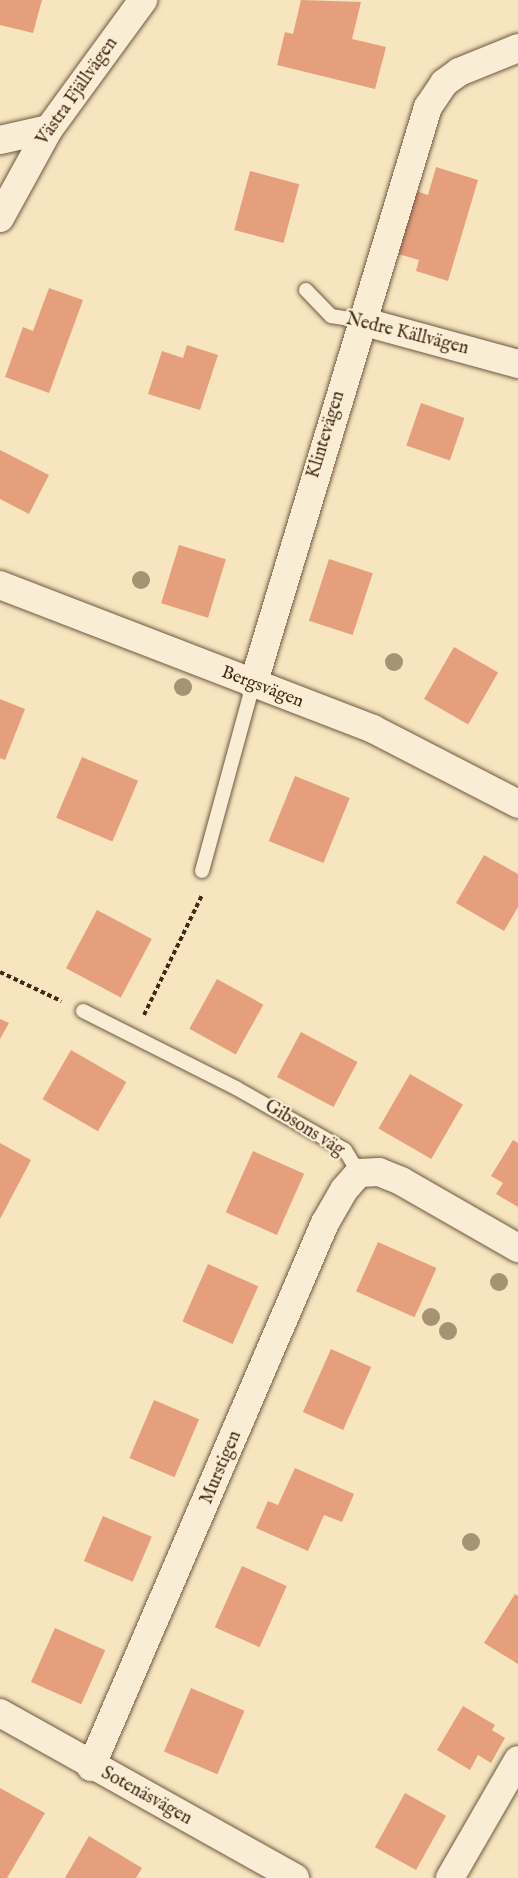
<!DOCTYPE html>
<meta charset="utf-8">
<style>
body{margin:0}
#map{position:relative;width:518px;height:1878px;overflow:hidden;background:#f6e5bf;font-family:"IM FELL English",serif}
div>[style]{position:absolute}
[style*='--x']{left:calc(var(--x)*1px);top:calc(var(--y)*1px);width:calc(var(--w)*1px);rotate:calc(var(--a)*1deg)}
.building>*{inset:0;background:#e69f7d;transform-origin:0 0}
.path>*{height:4px;margin-top:-2px;transform-origin:0;background:repeating-linear-gradient(90deg,#442918 0 4.5px,transparent 0 7.5px)}
.roads{filter:drop-shadow(0 0 2px #705842) drop-shadow(0 0 2px #705842)}
.lane>*{height:14px;margin:-7px;padding:0 7px;transform-origin:7px;border-radius:7px;background:#f9eed5}
.street>*{height:28px;margin:-14px;padding:0 14px;transform-origin:14px;border-radius:14px;background:#f9eed5}
.trees>*{width:18px;height:18px;margin:-9px;border-radius:50%;background:#a59374}
span{translate:-50% -50%;white-space:nowrap;text-align:center;line-height:1.15;-webkit-text-stroke:4.5px #f9eed5;paint-order:stroke}
.street-label{font-size:18px;color:#442918}
</style>
<div id="map">
<div class="building">
<div style="clip-path:polygon(0 0,42px 0,33px 33px,0 25px)"></div>
<div style="clip-path:polygon(301px 0,361px 2px,352px 39px,386px 47px,375px 89px,277px 65px,285px 32px,293px 34px)"></div>
<div style="clip-path:polygon(436px 167px,478px 180px,448px 281px,416px 271px,419px 260px,398px 254px,416px 191px,428px 195px)"></div>
<div style="left:250px;top:171px;width:51px;height:61px;rotate:15deg"></div>
<div style="clip-path:polygon(49px 288px,83px 300px,49px 393px,5px 377px,23px 327px,33px 331px)"></div>
<div style="clip-path:polygon(187px 345px,218px 355px,200px 410px,148px 394px,162px 351px,183px 358px)"></div>
<div style="left:421px;top:403px;width:46px;height:45px;rotate:19deg"></div>
<div style="clip-path:polygon(0 450px,49px 475px,29px 514px,0 499px)"></div>
<div style="left:179px;top:545px;width:49px;height:61px;rotate:17deg"></div>
<div style="left:329px;top:559px;width:46px;height:65px;rotate:18deg"></div>
<div style="left:454px;top:647px;width:51px;height:60px;rotate:30deg"></div>
<div style="clip-path:polygon(0 699px,25px 709px,5px 760px,0 758px)"></div>
<div style="left:82px;top:757px;width:61px;height:66px;rotate:23deg"></div>
<div style="left:295px;top:776px;width:59px;height:70px;rotate:22deg"></div>
<div style="clip-path:polygon(484px 855px,518px 874px,518px 907px,504px 931px,456px 903px)"></div>
<div style="left:97px;top:910px;width:62px;height:66px;rotate:28deg"></div>
<div style="left:217px;top:979px;width:53px;height:57px;rotate:29deg"></div>
<div style="clip-path:polygon(0 1019px,9px 1023px,0 1039px)"></div>
<div style="left:301px;top:1032px;width:64px;height:51px;rotate:28deg"></div>
<div style="left:71px;top:1050px;width:64px;height:57px;rotate:30deg"></div>
<div style="left:410px;top:1074px;width:61px;height:63px;rotate:30deg"></div>
<div style="clip-path:polygon(513px 1140px,518px 1143px,518px 1207px,496px 1194px,503px 1183px,491px 1176px)"></div>
<div style="clip-path:polygon(0 1143px,31px 1160px,0 1219px)"></div>
<div style="left:253px;top:1151px;width:56px;height:67px;rotate:24deg"></div>
<div style="left:378px;top:1242px;width:64px;height:54px;rotate:24deg"></div>
<div style="left:208px;top:1264px;width:55px;height:63px;rotate:24deg"></div>
<div style="left:331px;top:1349px;width:44px;height:69px;rotate:24deg"></div>
<div style="left:154px;top:1400px;width:49px;height:63px;rotate:23deg"></div>
<div style="clip-path:polygon(295px 1468px,354px 1494px,342px 1522px,324px 1515px,308px 1551px,256px 1528px,268px 1501px,278px 1505px)"></div>
<div style="left:103px;top:1516px;width:53px;height:49px;rotate:23deg"></div>
<div style="left:242px;top:1566px;width:49px;height:67px;rotate:24deg"></div>
<div style="clip-path:polygon(515px 1594px,518px 1596px,518px 1664px,484px 1643px)"></div>
<div style="left:55px;top:1628px;width:55px;height:59px;rotate:24deg"></div>
<div style="left:191px;top:1688px;width:58px;height:69px;rotate:23deg"></div>
<div style="clip-path:polygon(463px 1706px,495px 1725px,492px 1730px,505px 1738px,491px 1763px,478px 1755px,470px 1770px,437px 1750px)"></div>
<div style="clip-path:polygon(0 1788px,45px 1813px,7px 1878px,0 1878px)"></div>
<div style="left:405px;top:1793px;width:47px;height:62px;rotate:29deg"></div>
<div style="clip-path:polygon(89px 1836px,142px 1868px,136px 1878px,65px 1878px)"></div>
</div>
<div class="path">
<div style="--x:0;--y:972;--w:68;--a:25.4"></div>
<div style="--x:144;--y:1015;--w:133;--a:-64.2"></div>
</div>
<div class="roads">
<div class="lane">
<div style="--x:306;--y:290;--w:36;--a:46"></div>
<div style="--x:331;--y:316;--w:30;--a:9"></div>
<div style="--x:202;--y:871;--w:193;--a:-74.7"></div>
<div style="--x:83;--y:1011;--w:171;--a:26.7"></div>
<div style="--x:236;--y:1088;--w:125;--a:29.6"></div>
<div style="--x:345;--y:1150;--w:27;--a:59"></div>
</div>
<div class="street">
<div style="--x:0;--y:140;--w:50;--a:-12.7"></div>
<div style="--x:0;--y:218;--w:102;--a:-61.2"></div>
<div style="--x:49;--y:129;--w:160;--a:-53.9"></div>
<div style="--x:361;--y:321;--w:163;--a:15.3"></div>
<div style="--x:0;--y:585;--w:400;--a:21.1"></div>
<div style="--x:373;--y:729;--w:163;--a:27.3"></div>
<div style="--x:253;--y:685;--w:604;--a:-73.16"></div>
<div style="--x:428;--y:107;--w:29;--a:-56"></div>
<div style="--x:444;--y:83;--w:19;--a:-36"></div>
<div style="--x:459;--y:72;--w:64;--a:-22.1"></div>
<div style="--x:0;--y:1713;--w:338;--a:29.2"></div>
<div style="--x:91;--y:1767;--w:592;--a:-66.73"></div>
<div style="--x:325;--y:1223;--w:38;--a:-60"></div>
<div style="--x:344;--y:1190;--w:23;--a:-49"></div>
<div style="--x:359;--y:1173;--w:20;--a:-3"></div>
<div style="--x:379;--y:1172;--w:24;--a:22"></div>
<div style="--x:401;--y:1181;--w:135;--a:29.8"></div>
<div style="--x:450;--y:1878;--w:136;--a:-60"></div>
</div>
</div>
<div class="trees">
<div style="left:141px;top:580px"></div>
<div style="left:394px;top:662px"></div>
<div style="left:183px;top:687px"></div>
<div style="left:499px;top:1282px"></div>
<div style="left:431px;top:1317px"></div>
<div style="left:448px;top:1331px"></div>
<div style="left:471px;top:1542px"></div>
</div>
<div class="street-label">
<span style="left:78px;top:92px;rotate:-55deg">Västra Fjällvägen</span>
<span style="left:407px;top:335px;rotate:14deg">Nedre Källvägen</span>
<span style="left:327px;top:435px;rotate:-73deg">Klintevägen</span>
<span style="left:262px;top:688px;rotate:21deg">Bergsvägen</span>
<span style="left:304px;top:1129px;rotate:32deg">Gibsons väg</span>
<span style="left:222px;top:1468px;rotate:-67deg">Murstigen</span>
<span style="left:146px;top:1797px;rotate:29deg">Sotenäsvägen</span>
</div>
</div>
